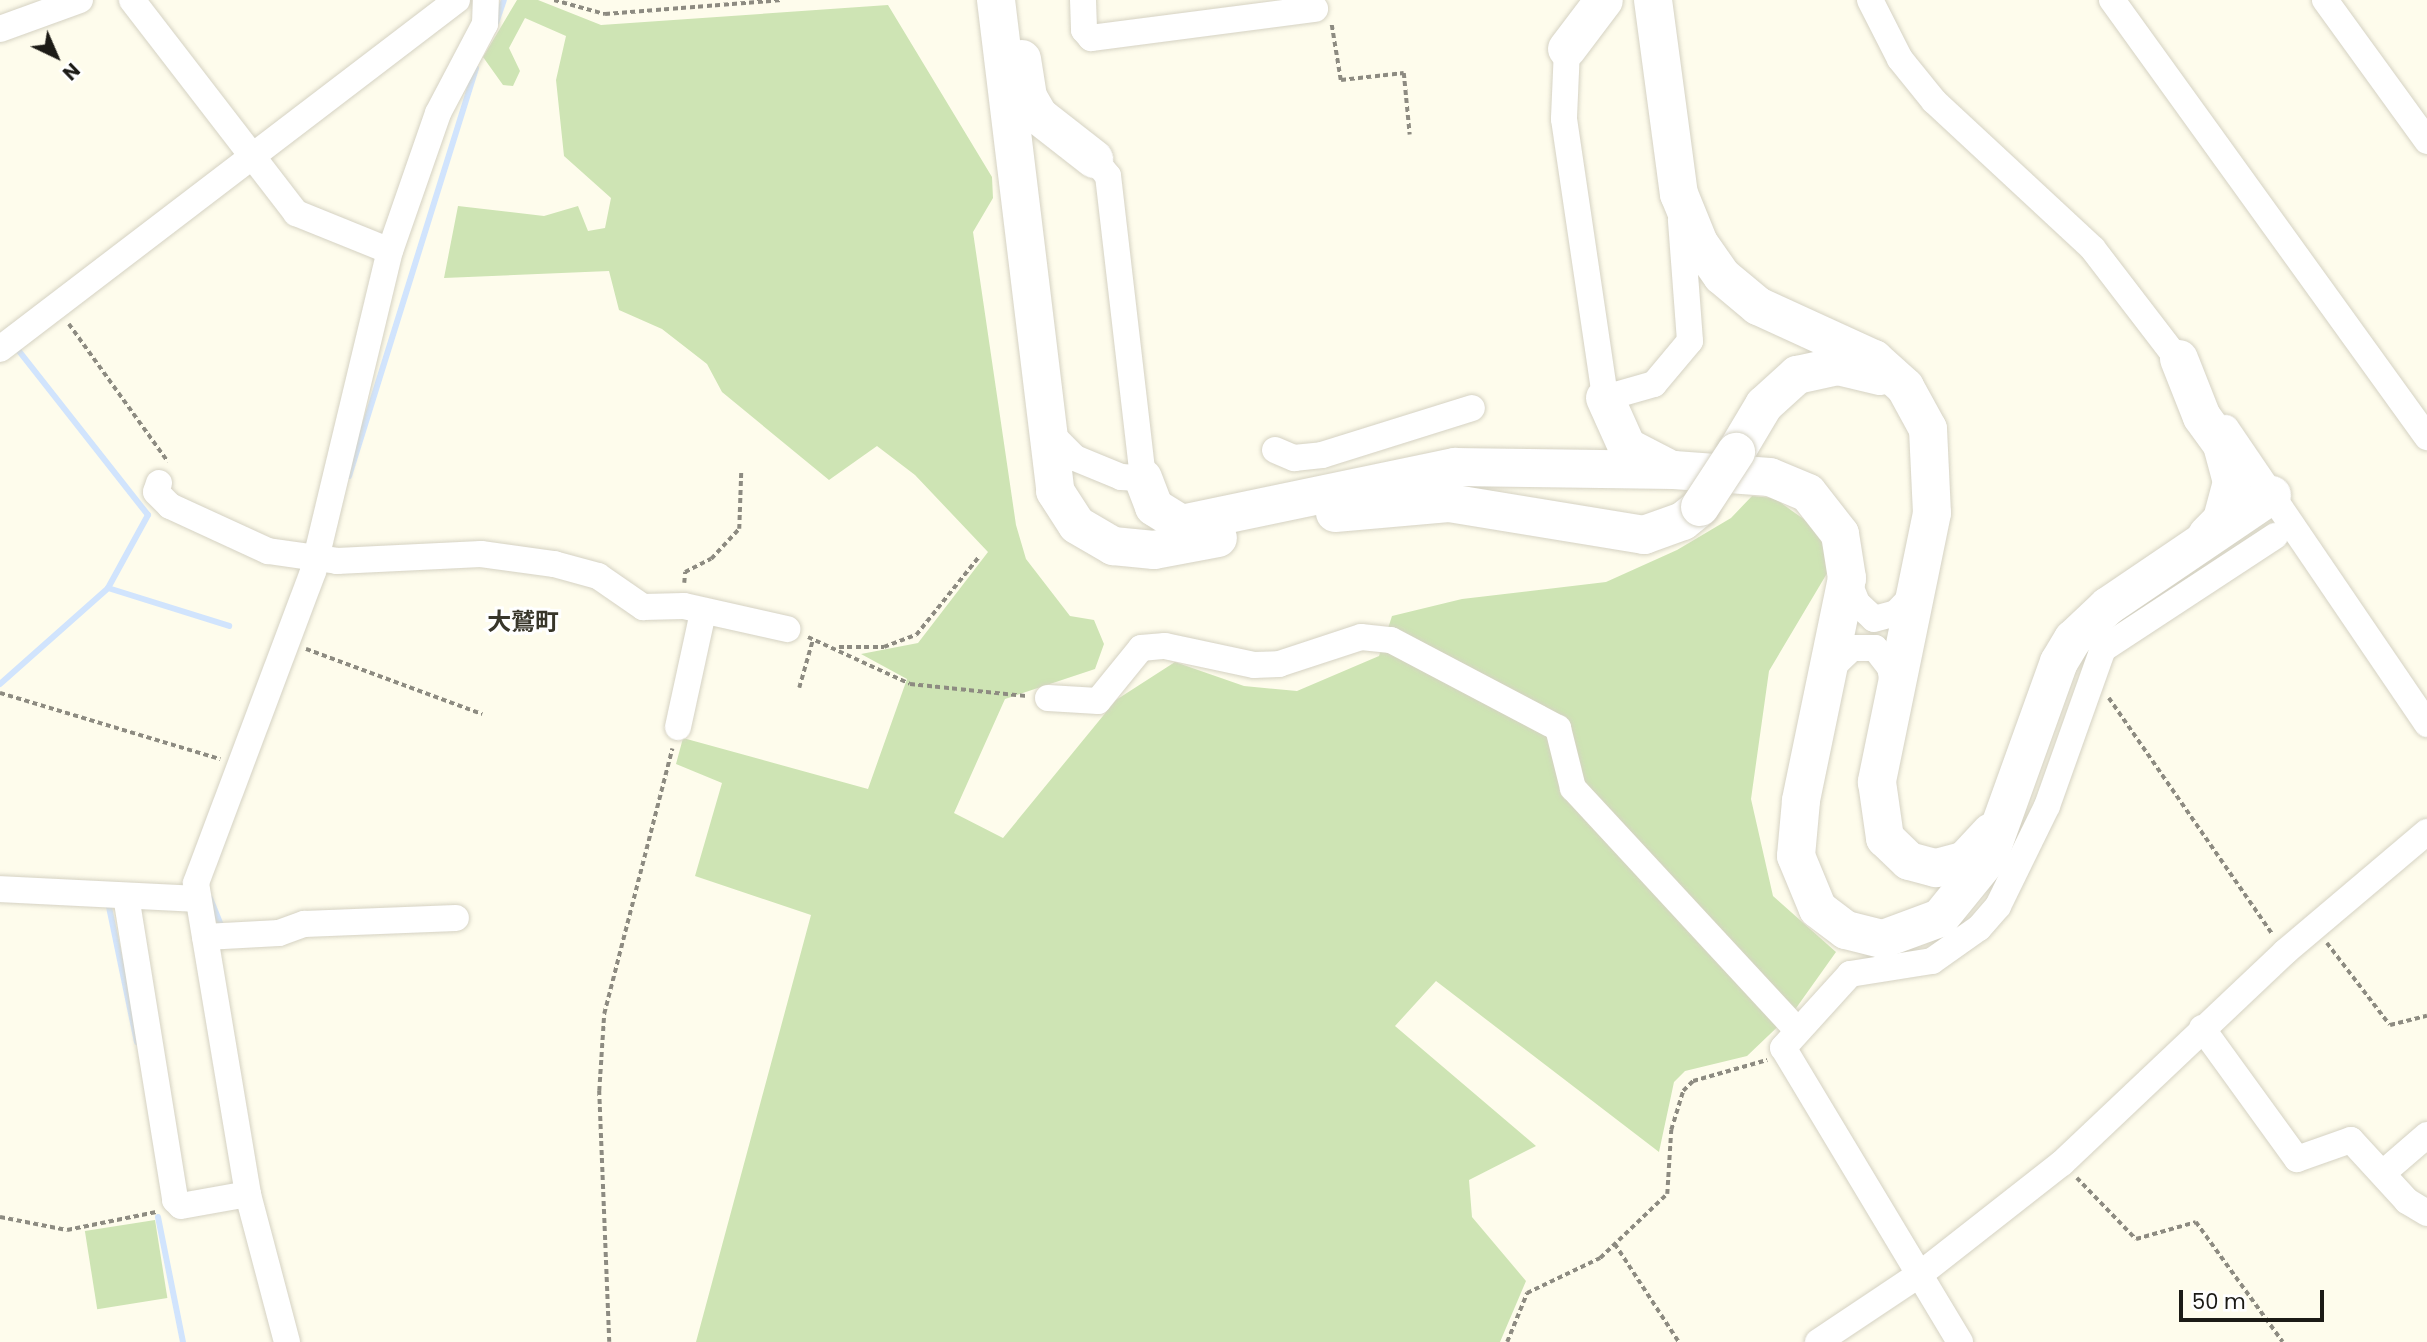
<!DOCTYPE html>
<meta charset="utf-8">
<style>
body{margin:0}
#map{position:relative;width:2427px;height:1342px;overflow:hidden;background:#fefcec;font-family:Poppins,"Noto Sans JP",sans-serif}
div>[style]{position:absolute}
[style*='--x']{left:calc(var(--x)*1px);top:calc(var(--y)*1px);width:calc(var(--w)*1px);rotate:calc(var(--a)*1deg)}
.green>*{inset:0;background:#cee4b4;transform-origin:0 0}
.stream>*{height:6px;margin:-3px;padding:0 3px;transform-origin:3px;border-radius:3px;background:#d1e4fd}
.path>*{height:3.5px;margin-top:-1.75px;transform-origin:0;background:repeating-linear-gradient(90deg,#8d8b81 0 5px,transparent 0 8.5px)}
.roads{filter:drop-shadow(0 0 2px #d5d2c3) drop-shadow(0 0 2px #d5d2c3)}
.minor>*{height:26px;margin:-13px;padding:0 13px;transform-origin:13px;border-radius:13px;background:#fff}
.highway>*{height:38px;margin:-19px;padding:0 19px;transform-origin:19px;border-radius:19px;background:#fff}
.bridges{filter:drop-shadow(0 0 2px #d5d2c3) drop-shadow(0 0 2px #d5d2c3)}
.highway-bridge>*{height:38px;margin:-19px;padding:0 19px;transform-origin:19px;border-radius:19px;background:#fff}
span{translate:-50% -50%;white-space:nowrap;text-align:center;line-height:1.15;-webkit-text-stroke:6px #fff;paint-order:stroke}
.quarter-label{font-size:24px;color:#38362a;font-weight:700}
.north{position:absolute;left:21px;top:21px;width:70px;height:70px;-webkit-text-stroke:5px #fff;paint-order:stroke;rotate:136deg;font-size:19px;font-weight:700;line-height:28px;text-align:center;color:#1c1b16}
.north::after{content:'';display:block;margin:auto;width:24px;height:32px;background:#1c1b16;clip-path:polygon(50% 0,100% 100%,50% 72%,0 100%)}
.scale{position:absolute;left:2179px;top:1290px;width:145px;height:32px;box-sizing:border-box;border:4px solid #1c1b16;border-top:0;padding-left:9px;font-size:21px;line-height:24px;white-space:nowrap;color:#1c1b16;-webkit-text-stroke:5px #fff;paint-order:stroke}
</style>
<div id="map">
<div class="green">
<div style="clip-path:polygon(517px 0,538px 0,601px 25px,888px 5px,992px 177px,993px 198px,973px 232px,1016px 525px,1026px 559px,1070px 616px,1094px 620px,1104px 644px,1095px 669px,1005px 699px,954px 813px,1003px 838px,1116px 700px,1175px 662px,1244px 686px,1297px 691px,1379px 656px,1392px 616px,1462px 599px,1606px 582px,1677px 550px,1731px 518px,1752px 496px,1774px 498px,1819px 530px,1829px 570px,1769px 671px,1751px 799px,1773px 896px,1836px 952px,1794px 1011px,1747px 1056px,1685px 1071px,1674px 1082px,1659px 1152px,1436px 981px,1395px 1026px,1536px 1146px,1469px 1180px,1472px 1217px,1526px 1281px,1500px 1342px,696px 1342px,811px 915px,695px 876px,722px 783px,676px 764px,683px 738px,868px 789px,907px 679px,861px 654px,918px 643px,988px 552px,915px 475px,877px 446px,829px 480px,722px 392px,707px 364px,662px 329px,619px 310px,609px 271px,444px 278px,458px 206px,544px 216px,578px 206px,588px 231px,605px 228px,611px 198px,564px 156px,556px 80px,566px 36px,525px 18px,509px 48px,520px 71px,513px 86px,503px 85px,483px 57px)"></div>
<div style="left:155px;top:1220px;width:79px;height:71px;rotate:81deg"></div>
</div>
<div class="stream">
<div style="--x:496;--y:23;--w:24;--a:-71"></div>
<div style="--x:15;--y:346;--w:215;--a:51.8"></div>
<div style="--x:148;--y:515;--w:83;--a:118.7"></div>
<div style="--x:349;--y:476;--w:427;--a:-72.7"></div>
<div style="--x:0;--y:684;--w:144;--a:-41.6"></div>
<div style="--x:108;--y:588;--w:127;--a:17.4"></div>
<div style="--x:210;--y:898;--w:29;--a:68"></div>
<div style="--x:109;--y:907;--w:138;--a:78.3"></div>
<div style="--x:158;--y:1217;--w:127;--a:78.7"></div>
</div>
<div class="path">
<div style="--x:554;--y:0;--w:53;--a:15.4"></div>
<div style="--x:605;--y:14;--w:177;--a:-4.5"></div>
<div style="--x:1332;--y:25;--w:56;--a:80.7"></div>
<div style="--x:1341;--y:80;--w:63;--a:-6.3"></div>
<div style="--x:1404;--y:73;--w:62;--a:84.5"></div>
<div style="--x:69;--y:324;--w:170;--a:54.3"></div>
<div style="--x:684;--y:583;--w:11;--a:-85"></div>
<div style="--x:685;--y:572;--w:29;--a:-27"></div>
<div style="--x:711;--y:559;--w:41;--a:-47"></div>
<div style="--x:739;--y:529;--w:56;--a:-88"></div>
<div style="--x:808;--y:637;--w:112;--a:24.7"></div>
<div style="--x:910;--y:684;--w:118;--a:5.9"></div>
<div style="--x:839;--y:647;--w:45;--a:0"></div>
<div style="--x:884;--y:647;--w:34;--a:-21"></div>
<div style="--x:916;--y:635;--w:99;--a:-51.2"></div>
<div style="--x:306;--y:649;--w:188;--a:20.3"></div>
<div style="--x:799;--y:688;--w:51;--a:-74.1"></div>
<div style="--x:0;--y:693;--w:230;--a:16.7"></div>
<div style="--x:2109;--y:698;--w:286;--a:55.3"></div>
<div style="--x:2327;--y:943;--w:103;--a:52.5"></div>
<div style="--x:2390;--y:1025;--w:38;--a:-14"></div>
<div style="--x:2077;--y:1178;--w:85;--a:46"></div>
<div style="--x:2136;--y:1239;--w:62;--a:-15.8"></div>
<div style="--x:2196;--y:1222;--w:148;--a:54.1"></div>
<div style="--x:0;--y:1217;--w:68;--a:11"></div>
<div style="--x:67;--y:1230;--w:91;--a:-11.4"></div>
<div style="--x:1615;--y:1244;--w:117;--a:56.9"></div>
<div style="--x:609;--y:1342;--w:251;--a:-92.3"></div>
<div style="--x:599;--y:1091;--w:77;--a:-86.3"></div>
<div style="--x:604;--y:1014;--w:274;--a:-75.6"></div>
<div style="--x:1507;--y:1342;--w:53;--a:-67.8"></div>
<div style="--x:1527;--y:1293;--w:81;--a:-25.6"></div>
<div style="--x:1600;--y:1258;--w:93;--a:-43.7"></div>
<div style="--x:1667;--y:1194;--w:64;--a:-86.4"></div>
<div style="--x:1671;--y:1130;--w:41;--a:-72.9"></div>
<div style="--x:1683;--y:1091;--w:14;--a:-45"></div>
<div style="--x:1693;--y:1081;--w:77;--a:-15.8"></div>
</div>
<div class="roads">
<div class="minor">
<div style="--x:132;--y:0;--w:269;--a:52.4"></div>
<div style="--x:296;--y:213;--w:101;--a:22"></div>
<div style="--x:1083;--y:0;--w:30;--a:88"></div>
<div style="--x:1084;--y:30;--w:11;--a:49"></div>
<div style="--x:1091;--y:38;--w:226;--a:-7.4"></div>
<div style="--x:1870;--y:0;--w:66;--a:63"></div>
<div style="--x:1900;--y:59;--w:54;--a:51"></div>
<div style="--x:1934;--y:101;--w:217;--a:42.9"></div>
<div style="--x:2093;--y:249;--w:156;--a:52.5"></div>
<div style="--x:2112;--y:0;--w:539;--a:54.22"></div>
<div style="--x:2325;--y:0;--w:174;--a:54.1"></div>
<div style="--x:0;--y:29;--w:85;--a:-19.9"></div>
<div style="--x:1567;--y:49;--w:70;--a:92.5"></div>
<div style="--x:1564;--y:119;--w:282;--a:81.6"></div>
<div style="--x:1605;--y:398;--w:51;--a:-15.9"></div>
<div style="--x:1654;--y:384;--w:56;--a:-50.1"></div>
<div style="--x:1690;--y:341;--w:121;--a:-94.3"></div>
<div style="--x:0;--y:349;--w:575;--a:-37.37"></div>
<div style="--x:1045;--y:428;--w:42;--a:45"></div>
<div style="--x:1075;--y:458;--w:50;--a:22.4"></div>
<div style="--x:1121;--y:477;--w:22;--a:3"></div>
<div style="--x:1143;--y:478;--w:304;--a:-96.6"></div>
<div style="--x:1108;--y:176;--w:22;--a:-129"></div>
<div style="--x:2226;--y:428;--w:358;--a:55.8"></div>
<div style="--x:1275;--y:450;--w:21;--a:23"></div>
<div style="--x:1294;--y:458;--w:28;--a:-6"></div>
<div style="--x:1322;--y:455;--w:157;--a:-17.4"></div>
<div style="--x:159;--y:483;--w:9;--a:108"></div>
<div style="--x:156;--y:492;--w:20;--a:45"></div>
<div style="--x:170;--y:506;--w:108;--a:24.7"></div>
<div style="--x:268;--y:551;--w:70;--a:8.2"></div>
<div style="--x:337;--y:561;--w:144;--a:-2.8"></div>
<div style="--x:481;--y:554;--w:74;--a:7.8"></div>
<div style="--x:554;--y:564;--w:46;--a:15.3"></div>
<div style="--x:598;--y:576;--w:55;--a:34.6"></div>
<div style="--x:643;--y:607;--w:41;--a:-1.4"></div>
<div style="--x:684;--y:606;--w:106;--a:12.6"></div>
<div style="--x:1847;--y:578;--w:27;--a:68"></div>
<div style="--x:1857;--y:603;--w:23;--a:43"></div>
<div style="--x:1874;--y:619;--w:23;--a:-15"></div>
<div style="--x:1896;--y:613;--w:28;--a:-46"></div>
<div style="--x:1828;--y:671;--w:33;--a:-44"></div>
<div style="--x:1852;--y:648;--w:23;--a:0"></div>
<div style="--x:1875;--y:648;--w:24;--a:52"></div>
<div style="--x:1890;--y:667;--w:22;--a:80"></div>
<div style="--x:1048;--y:698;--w:50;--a:3.4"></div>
<div style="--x:1098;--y:701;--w:68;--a:-50.9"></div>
<div style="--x:1141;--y:648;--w:24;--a:-5"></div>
<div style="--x:1165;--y:646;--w:91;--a:12.1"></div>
<div style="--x:1254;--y:665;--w:25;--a:-2"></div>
<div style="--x:1279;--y:664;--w:86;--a:-18.2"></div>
<div style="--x:1361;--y:637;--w:30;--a:6"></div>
<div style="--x:1391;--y:640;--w:189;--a:27.8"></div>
<div style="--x:1558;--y:728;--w:62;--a:76"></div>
<div style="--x:1573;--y:788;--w:331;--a:47.2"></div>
<div style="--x:678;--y:727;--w:118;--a:-77.7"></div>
<div style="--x:0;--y:889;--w:196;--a:2.9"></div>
<div style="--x:126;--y:896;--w:308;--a:80.8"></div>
<div style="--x:175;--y:1200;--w:8;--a:45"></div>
<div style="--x:181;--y:1206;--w:68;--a:-10.2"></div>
<div style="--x:205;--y:937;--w:74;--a:-3.1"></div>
<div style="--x:279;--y:933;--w:27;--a:-20"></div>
<div style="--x:304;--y:924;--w:152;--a:-2.3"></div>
<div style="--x:2202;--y:1028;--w:162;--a:54.1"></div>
<div style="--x:2297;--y:1159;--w:57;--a:-19.4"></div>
<div style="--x:2351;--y:1140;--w:83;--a:47.4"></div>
<div style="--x:2407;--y:1201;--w:23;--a:31"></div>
<div style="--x:2383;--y:1173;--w:58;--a:-40.8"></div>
<div style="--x:287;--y:1342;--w:153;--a:-104.8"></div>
<div style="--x:248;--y:1194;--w:315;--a:-99.5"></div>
<div style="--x:196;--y:883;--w:333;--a:-69.4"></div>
<div style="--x:313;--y:571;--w:329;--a:-76.5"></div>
<div style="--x:390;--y:251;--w:146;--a:-70.8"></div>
<div style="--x:438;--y:113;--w:101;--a:-62.2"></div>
<div style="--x:485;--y:24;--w:24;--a:-88"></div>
<div style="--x:1818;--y:1342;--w:126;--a:-33.7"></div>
<div style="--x:1923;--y:1272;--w:177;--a:-38.1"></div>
<div style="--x:2062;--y:1163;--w:307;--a:-43.4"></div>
<div style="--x:2285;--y:952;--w:186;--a:-40.2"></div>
<div style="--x:1960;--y:1342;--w:343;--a:-121"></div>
<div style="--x:1783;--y:1048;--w:100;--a:-47.8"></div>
<div style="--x:1850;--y:974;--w:83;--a:-9"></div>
<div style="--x:1932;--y:961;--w:57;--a:-35.1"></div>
<div style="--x:1979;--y:928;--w:29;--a:-49"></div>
<div style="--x:1998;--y:906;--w:111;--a:-63.9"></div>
<div style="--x:2047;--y:806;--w:167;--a:-70.4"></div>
<div style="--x:2103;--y:649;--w:206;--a:-33.3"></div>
</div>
<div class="highway">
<div style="--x:996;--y:0;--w:495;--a:83.1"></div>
<div style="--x:1055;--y:491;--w:40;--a:57.1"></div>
<div style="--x:1077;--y:525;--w:42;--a:30.3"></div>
<div style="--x:1113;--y:546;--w:41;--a:5.6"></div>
<div style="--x:1154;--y:550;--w:65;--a:-10.6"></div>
<div style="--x:1653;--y:0;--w:196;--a:82.4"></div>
<div style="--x:1679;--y:194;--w:53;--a:67.8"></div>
<div style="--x:1699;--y:243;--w:40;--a:55.1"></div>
<div style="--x:1722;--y:276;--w:47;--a:39.8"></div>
<div style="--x:1758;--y:306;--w:128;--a:24.6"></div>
<div style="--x:1874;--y:359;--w:42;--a:42.1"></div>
<div style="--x:1905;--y:387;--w:48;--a:61.3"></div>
<div style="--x:1928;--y:429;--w:84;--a:87.3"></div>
<div style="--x:1932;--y:513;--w:275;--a:101.6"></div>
<div style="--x:1877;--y:782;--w:57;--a:81.9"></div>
<div style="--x:1885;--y:838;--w:33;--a:44"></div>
<div style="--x:1909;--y:861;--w:28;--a:15"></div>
<div style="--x:1936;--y:868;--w:30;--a:-15"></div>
<div style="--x:1965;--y:860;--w:38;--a:-47"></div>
<div style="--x:1567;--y:49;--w:61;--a:-52.9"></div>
<div style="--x:1022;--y:59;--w:38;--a:81"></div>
<div style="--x:1028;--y:97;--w:22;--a:60"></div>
<div style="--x:1039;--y:116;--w:70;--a:38"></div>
<div style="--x:2179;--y:359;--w:62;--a:68.4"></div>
<div style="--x:2202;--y:417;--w:34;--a:54"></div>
<div style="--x:2222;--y:445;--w:38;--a:75"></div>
<div style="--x:2232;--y:482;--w:39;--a:105"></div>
<div style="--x:2222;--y:520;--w:21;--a:135"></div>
<div style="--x:1605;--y:398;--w:54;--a:65.8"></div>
<div style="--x:1627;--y:447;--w:44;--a:27.1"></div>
<div style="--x:1736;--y:452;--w:55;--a:-59.2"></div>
<div style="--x:1764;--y:405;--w:45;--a:-42.3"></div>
<div style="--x:1797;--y:375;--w:42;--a:-12.4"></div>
<div style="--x:1838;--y:366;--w:43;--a:13.4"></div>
<div style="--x:1143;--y:478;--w:31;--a:69"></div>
<div style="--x:1154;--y:507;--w:32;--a:32"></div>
<div style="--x:1181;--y:524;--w:280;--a:-11.8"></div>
<div style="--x:1455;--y:467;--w:219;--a:0.8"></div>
<div style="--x:1674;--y:470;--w:96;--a:4.2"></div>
<div style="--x:1770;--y:477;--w:41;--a:22.8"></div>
<div style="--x:1808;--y:493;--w:52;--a:52"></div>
<div style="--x:1840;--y:534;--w:45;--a:81"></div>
<div style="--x:1847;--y:578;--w:228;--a:101.7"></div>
<div style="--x:1801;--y:801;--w:55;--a:95.2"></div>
<div style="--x:1796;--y:856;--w:57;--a:67.5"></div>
<div style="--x:1818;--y:909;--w:35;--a:37"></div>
<div style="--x:1846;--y:930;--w:38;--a:14"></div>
<div style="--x:1883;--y:939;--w:61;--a:-20.2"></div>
<div style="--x:1940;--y:918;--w:76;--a:-50.9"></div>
<div style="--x:1988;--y:859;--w:209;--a:-70.2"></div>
<div style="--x:2059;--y:662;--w:27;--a:-59"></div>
<div style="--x:2073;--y:639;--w:48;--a:-43.3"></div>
<div style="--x:2108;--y:606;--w:198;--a:-34.1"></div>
<div style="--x:1335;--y:513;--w:114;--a:-5"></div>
<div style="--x:1449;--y:503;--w:198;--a:9.3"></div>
<div style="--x:1644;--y:535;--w:41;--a:-19.7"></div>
<div style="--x:1683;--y:521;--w:22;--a:-39"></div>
</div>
</div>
<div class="bridges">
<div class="highway-bridge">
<div style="--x:1700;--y:507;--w:66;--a:-56.8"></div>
</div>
</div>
<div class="quarter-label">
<span style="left:523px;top:622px">大鷲町</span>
</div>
<div class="north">N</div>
<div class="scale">50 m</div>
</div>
